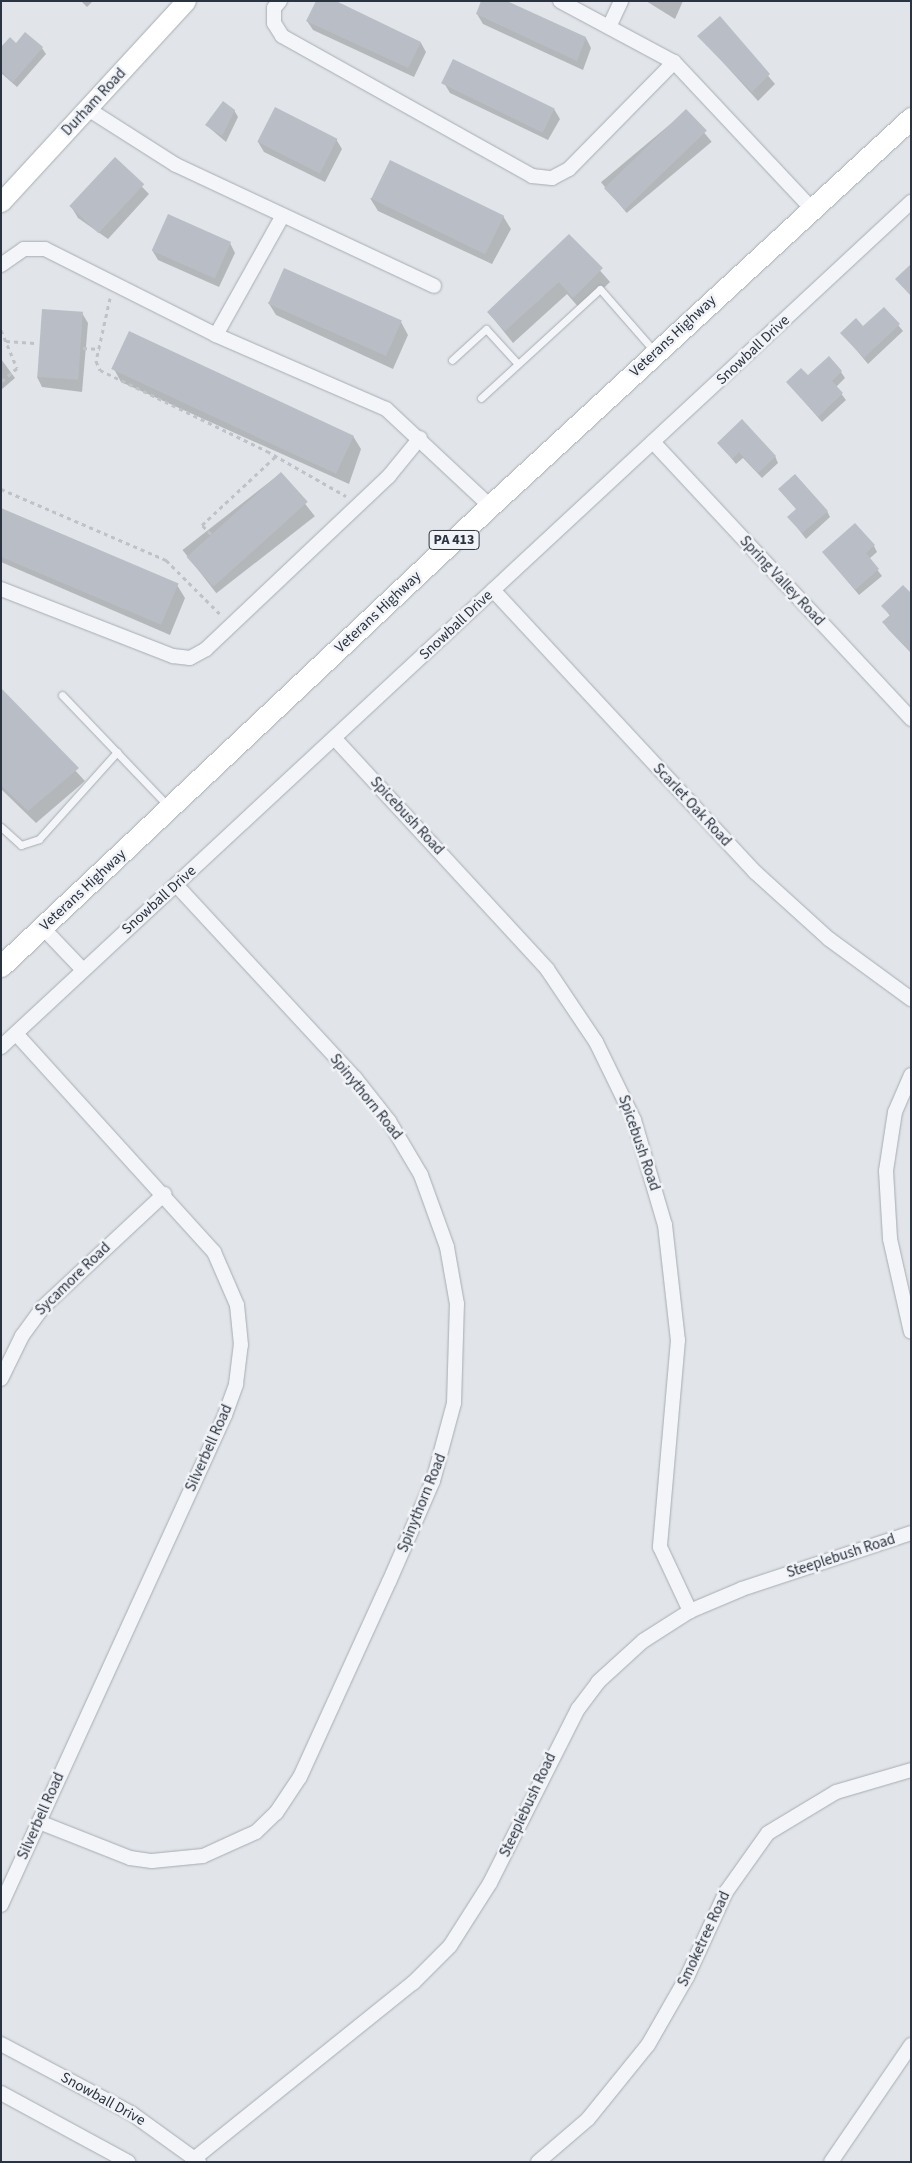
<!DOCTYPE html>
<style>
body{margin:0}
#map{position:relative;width:912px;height:2163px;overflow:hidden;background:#e1e5e9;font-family:"Source Sans 3",sans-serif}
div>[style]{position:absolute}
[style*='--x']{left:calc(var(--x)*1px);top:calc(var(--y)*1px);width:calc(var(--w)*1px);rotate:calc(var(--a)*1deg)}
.shadow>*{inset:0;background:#0003;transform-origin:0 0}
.building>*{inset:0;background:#b9bec6;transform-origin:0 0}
.path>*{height:3px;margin-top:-1.5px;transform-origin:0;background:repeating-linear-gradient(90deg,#bfc3c8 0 4px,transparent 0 8px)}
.roads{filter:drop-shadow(0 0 1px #a6acb3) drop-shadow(0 0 1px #a6acb3)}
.service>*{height:7px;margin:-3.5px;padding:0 3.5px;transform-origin:3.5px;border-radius:3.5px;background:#f4f5f8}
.minor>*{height:14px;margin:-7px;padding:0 7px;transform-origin:7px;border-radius:7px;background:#f4f5f8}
.secondary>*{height:19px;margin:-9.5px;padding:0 9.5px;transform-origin:9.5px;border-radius:9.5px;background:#fff}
.primary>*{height:21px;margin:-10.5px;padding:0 10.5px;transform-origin:10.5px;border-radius:10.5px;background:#fff}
span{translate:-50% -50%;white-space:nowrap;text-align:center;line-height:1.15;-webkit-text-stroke:5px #f1f3f7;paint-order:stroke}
.shield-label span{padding:1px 4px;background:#f1f3f7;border:1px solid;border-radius:4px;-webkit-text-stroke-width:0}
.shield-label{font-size:14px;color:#2a3340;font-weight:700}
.street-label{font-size:15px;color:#2a3340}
.frame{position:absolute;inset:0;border:2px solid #2a3340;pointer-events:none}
</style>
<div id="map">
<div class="shadow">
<div style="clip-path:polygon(81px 1px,93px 1px,87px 7px)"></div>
<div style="clip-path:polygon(646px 1px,683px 1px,675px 19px)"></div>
<div style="clip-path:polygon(477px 14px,586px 38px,591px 48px,583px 70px,483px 24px)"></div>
<div style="clip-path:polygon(720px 18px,775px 84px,758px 101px,699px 36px)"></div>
<div style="clip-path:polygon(307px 21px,421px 43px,426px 52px,414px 77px,313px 30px)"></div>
<div style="clip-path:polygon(16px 45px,42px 48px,46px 54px,17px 87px,1px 73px,1px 49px)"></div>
<div style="clip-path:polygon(444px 83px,554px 109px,560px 119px,548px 140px,450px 93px)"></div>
<div style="clip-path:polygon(234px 110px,238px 117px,226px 142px,206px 125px)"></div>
<div style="left:686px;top:111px;width:40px;height:111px;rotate:50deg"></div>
<div style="clip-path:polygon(336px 139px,342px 149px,325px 182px,264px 152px,258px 142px)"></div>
<div style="clip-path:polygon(115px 159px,149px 194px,108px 239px,78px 218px,72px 208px)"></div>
<div style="clip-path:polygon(370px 198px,503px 216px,511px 229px,492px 264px,378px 211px)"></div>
<div style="clip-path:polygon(569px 235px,610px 282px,581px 310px,567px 294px,513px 343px,488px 312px)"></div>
<div style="clip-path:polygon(230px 243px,235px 253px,219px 287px,158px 260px,152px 250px)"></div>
<div style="clip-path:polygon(268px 302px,401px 322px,408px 335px,393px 369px,276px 315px)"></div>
<div style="clip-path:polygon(884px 308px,903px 331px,868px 364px,842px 333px,863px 328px)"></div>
<div style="clip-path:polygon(82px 313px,88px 323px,82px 392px,42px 387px,37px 377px)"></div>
<div style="clip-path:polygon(1px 359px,15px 378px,1px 390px)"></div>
<div style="clip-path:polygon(114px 369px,353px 436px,361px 449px,349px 484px,121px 382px)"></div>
<div style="clip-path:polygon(841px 372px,845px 378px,836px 387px,846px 400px,822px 422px,787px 382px)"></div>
<div style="clip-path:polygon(719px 443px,775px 456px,778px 463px,762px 478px,743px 458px,736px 464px)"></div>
<div style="left:281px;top:473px;width:55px;height:125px;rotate:52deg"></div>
<div style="clip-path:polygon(780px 489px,827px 511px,830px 517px,806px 539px,789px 517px,797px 510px)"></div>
<div style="clip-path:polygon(1px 510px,177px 585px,185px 598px,170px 635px,1px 562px)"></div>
<div style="clip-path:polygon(874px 546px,877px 552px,869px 559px,882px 576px,859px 595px,823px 552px)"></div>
<div style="clip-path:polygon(911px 595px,911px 653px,888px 629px,884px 623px,890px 616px,883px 606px)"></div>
<div style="clip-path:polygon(1px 690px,85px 781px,36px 823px,1px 789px)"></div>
</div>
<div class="building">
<div style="clip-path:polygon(316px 1px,336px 1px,421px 42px,408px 68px,306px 21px)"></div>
<div style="clip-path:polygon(481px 1px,507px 1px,586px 37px,577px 61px,476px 14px)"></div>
<div style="clip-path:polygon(720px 16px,770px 74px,752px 92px,697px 36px)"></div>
<div style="clip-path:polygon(25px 32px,43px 47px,13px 82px,1px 71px,1px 47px,10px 37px,16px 43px)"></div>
<div style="left:453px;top:59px;width:113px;height:27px;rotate:26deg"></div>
<div style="clip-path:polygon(223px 101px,235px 110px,222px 136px,205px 125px)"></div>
<div style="left:275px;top:107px;width:70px;height:39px;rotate:27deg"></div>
<div style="left:686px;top:109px;width:30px;height:114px;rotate:46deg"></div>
<div style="left:115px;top:157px;width:40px;height:67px;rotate:43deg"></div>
<div style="left:390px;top:160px;width:127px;height:43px;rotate:26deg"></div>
<div style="left:168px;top:214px;width:69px;height:40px;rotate:24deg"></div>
<div style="clip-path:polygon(569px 234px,603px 268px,573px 298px,559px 282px,505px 331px,487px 312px)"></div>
<div style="clip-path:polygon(911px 264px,911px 296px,895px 279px)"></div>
<div style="left:284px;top:268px;width:129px;height:39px;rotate:24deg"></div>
<div style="clip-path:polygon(884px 307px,900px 324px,864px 358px,840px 333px,856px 318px,863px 326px)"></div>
<div style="left:42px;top:309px;width:41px;height:68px;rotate:4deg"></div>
<div style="left:129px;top:331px;width:248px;height:42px;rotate:25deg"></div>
<div style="clip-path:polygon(829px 356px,842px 371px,832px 381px,843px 393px,818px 417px,786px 382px,801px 368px,808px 375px)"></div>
<div style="clip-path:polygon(742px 419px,776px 456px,758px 473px,739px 452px,732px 459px,717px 443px)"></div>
<div style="left:281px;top:472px;width:40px;height:127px;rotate:48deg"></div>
<div style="clip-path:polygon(795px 474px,828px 511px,802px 533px,787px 517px,796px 509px,778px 489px)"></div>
<div style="left:1px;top:508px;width:193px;height:45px;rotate:23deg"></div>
<div style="clip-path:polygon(855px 523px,875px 545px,866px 553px,879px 569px,855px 590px,822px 552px)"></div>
<div style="clip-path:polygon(903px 585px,911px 593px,911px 652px,882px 622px,890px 615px,881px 606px)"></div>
<div style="clip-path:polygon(1px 688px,79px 768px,28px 811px,1px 785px)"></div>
</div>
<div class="path">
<div style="--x:110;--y:298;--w:65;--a:102.5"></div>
<div style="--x:96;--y:361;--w:10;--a:66"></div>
<div style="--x:100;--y:370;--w:186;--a:25.9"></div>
<div style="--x:267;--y:451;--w:91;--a:29.7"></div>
<div style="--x:1;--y:330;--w:41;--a:67.2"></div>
<div style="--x:17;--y:368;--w:21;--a:139"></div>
<div style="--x:6;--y:341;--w:29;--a:4"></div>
<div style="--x:83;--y:348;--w:17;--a:3"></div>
<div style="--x:1;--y:489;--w:180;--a:23.3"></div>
<div style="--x:166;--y:560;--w:78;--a:45"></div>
<div style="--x:211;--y:534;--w:13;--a:-135"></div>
<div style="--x:202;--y:525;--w:101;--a:-43"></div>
</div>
<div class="roads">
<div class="service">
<div style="--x:452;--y:360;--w:46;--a:-42.4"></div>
<div style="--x:486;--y:329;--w:47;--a:47.6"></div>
<div style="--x:481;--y:398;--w:161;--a:-42.5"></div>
<div style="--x:600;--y:289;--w:84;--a:48.9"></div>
<div style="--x:62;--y:695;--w:152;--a:46.3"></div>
<div style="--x:1;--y:827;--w:27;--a:42"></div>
<div style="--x:21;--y:845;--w:19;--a:-18"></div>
<div style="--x:39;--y:839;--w:117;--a:-48.1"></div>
</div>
<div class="minor">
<div style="--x:280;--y:1;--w:9;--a:131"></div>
<div style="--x:274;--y:8;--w:15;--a:90"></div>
<div style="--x:274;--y:23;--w:15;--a:58"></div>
<div style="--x:282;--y:36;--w:287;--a:29.2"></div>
<div style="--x:532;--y:176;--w:20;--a:6"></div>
<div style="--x:552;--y:178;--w:19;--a:-28"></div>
<div style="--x:569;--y:169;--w:150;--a:-45.5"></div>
<div style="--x:560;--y:1;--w:129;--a:28.2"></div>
<div style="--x:674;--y:62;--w:200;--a:46.8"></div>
<div style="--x:609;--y:27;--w:29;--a:-65"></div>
<div style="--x:88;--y:109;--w:104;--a:32.5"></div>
<div style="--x:176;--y:165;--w:285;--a:25.1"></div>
<div style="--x:1;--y:265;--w:28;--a:-35"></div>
<div style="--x:24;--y:249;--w:21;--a:0"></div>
<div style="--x:45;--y:249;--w:191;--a:26.7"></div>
<div style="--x:216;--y:335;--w:185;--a:23.5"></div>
<div style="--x:386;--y:409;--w:142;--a:43"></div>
<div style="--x:216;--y:335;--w:135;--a:-60.8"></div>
<div style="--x:653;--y:442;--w:379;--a:47"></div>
<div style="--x:1;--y:589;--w:185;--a:21.3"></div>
<div style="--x:173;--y:656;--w:17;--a:7"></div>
<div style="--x:190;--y:658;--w:18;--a:-29"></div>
<div style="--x:206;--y:649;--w:252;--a:-43.4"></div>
<div style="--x:389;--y:476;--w:49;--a:-50.8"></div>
<div style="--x:493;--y:590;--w:385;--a:47.1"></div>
<div style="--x:755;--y:872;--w:100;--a:42.2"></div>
<div style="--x:829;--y:939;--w:102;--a:36.2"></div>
<div style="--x:335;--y:739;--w:313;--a:47.3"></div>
<div style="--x:547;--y:969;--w:88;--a:56.1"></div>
<div style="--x:596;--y:1042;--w:87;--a:64"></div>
<div style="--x:634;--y:1120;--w:109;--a:73.6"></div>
<div style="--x:665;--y:1225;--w:116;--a:83.6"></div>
<div style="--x:678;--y:1340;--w:208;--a:95"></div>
<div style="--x:660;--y:1547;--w:71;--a:64.9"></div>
<div style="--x:43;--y:928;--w:58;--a:46.4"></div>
<div style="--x:1;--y:1047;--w:1242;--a:-42.88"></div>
<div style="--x:911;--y:1075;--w:40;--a:113.4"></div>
<div style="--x:895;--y:1112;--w:60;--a:98.7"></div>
<div style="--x:886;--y:1171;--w:68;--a:86.6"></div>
<div style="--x:890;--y:1239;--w:95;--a:77.3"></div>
<div style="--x:1;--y:1379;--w:48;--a:-64"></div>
<div style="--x:22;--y:1336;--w:36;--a:-54"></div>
<div style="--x:43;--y:1307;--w:166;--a:-43"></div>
<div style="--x:39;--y:1822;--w:98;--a:21.6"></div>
<div style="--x:130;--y:1858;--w:22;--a:8"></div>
<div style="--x:152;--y:1861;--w:51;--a:-5.6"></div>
<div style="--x:203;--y:1856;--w:58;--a:-24.4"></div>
<div style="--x:256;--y:1832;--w:28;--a:-44"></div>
<div style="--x:276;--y:1813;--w:43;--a:-56.3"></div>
<div style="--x:300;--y:1777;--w:214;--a:-65.5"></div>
<div style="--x:389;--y:1582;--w:110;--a:-66.5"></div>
<div style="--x:433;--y:1481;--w:81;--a:-74.9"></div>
<div style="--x:454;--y:1403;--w:99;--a:-88.3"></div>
<div style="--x:457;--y:1304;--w:58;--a:-100"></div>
<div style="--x:447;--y:1247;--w:77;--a:-109.9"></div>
<div style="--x:421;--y:1175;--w:63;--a:-120.7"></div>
<div style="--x:389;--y:1121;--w:55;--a:-128.3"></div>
<div style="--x:355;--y:1078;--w:263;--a:-132.8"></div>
<div style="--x:1;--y:1905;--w:539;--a:-65.43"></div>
<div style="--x:225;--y:1415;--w:33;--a:-70"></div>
<div style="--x:236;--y:1384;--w:39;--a:-83"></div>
<div style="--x:241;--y:1345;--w:40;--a:-95.7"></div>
<div style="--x:237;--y:1305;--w:58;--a:-113.5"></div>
<div style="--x:214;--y:1252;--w:294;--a:-132.2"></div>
<div style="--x:1;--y:2044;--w:147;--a:28"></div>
<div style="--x:131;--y:2113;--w:84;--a:35.8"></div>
<div style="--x:1;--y:2093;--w:145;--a:28.5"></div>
<div style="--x:195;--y:2158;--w:280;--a:-38.8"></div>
<div style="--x:413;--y:1983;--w:52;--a:-45"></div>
<div style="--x:450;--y:1946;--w:75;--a:-57.6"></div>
<div style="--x:490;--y:1883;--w:195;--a:-63.2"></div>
<div style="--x:578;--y:1709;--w:34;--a:-53"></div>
<div style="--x:598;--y:1682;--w:61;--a:-42.3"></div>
<div style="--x:643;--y:1641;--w:56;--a:-32.6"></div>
<div style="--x:690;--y:1611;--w:56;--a:-22.9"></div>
<div style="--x:742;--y:1589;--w:178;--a:-18.3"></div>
<div style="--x:538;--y:2162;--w:66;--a:-40.7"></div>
<div style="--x:588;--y:2119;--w:95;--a:-51"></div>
<div style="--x:648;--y:2045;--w:78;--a:-60.2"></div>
<div style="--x:687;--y:1977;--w:94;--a:-65.4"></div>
<div style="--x:726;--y:1892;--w:72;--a:-54.6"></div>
<div style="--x:768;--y:1833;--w:79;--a:-31.1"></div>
<div style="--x:836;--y:1792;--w:78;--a:-16.3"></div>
<div style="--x:831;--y:2162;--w:142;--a:-55.6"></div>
</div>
<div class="secondary">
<div style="--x:1;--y:202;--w:273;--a:-47.4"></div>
</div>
<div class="primary">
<div style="--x:1;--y:966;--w:671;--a:-43.25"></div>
<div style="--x:490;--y:506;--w:573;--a:-42.66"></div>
</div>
</div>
<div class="shield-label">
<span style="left:454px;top:540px">PA 413</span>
</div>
<div class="street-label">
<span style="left:94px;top:102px;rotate:-47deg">Durham Road</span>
<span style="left:673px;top:336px;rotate:-43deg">Veterans Highway</span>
<span style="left:753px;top:350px;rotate:-43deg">Snowball Drive</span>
<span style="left:782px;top:581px;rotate:47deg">Spring Valley Road</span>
<span style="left:378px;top:612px;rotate:-43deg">Veterans Highway</span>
<span style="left:456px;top:625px;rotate:-43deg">Snowball Drive</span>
<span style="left:692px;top:805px;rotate:47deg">Scarlet Oak Road</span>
<span style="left:407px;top:816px;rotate:47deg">Spicebush Road</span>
<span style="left:83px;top:890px;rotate:-43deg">Veterans Highway</span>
<span style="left:159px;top:900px;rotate:-42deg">Snowball Drive</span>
<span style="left:366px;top:1097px;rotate:51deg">Spinythorn Road</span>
<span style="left:639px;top:1143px;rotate:71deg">Spicebush Road</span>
<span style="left:73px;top:1279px;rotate:-44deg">Sycamore Road</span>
<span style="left:209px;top:1448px;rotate:-66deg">Silverbell Road</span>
<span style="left:422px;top:1503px;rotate:-68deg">Spinythorn Road</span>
<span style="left:841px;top:1556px;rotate:-18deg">Steeplebush Road</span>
<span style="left:528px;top:1805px;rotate:-65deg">Steeplebush Road</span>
<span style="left:41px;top:1816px;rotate:-66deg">Silverbell Road</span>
<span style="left:704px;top:1939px;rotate:-65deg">Smoketree Road</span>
<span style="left:103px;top:2099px;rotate:29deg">Snowball Drive</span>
</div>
<div class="frame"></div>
</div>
